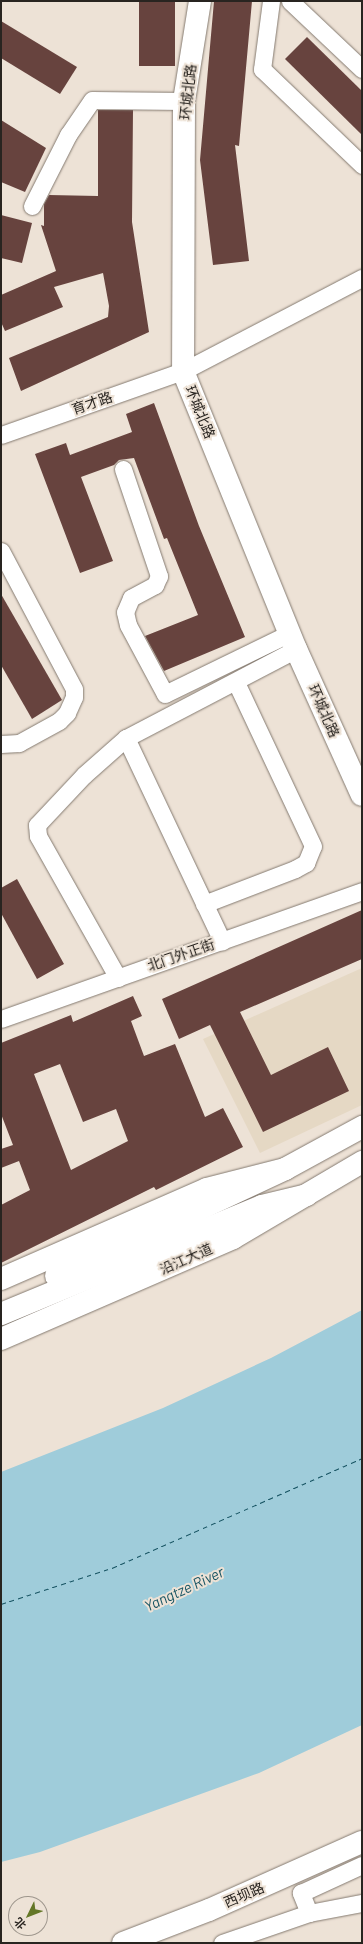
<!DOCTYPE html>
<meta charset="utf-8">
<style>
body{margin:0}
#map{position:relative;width:363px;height:1944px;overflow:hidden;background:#ede2d6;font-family:Barlow,"Noto Sans SC",sans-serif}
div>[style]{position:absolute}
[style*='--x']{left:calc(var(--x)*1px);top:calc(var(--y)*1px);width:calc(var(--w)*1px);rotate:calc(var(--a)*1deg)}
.commercial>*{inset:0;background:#e5d8c4}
.water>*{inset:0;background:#9fccda}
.ferry>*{height:1px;margin-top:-0.5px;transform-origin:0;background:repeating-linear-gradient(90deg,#165362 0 5px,transparent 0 9px)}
.building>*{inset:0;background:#67433e;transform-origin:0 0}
.roads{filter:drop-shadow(0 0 1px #847a70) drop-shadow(0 0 1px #847a70)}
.minor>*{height:17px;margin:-8.5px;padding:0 8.5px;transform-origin:8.5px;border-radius:8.5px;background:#fff}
.major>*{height:22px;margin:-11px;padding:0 11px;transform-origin:11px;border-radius:11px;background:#fff}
.highway>*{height:22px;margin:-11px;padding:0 11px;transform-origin:11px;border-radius:11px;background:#fff}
span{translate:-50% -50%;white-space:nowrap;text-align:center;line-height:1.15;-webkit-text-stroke:4px #ede2d6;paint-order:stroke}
.street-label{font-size:14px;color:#282420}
.water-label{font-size:15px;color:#165362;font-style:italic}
.frame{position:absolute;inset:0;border:2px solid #282420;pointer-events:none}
.north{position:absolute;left:8px;top:1896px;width:40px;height:40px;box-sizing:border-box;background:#ede2d6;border:1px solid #9e968d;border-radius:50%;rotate:227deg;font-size:11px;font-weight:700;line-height:16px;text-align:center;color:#282420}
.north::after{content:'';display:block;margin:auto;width:14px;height:18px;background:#647727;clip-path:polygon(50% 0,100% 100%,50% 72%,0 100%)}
</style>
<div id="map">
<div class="commercial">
<div style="clip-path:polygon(362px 968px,362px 1105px,260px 1153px,203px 1039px)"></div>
</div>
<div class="water">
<div style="clip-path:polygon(362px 1310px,362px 1725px,259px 1773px,40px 1852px,1px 1862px,1px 1472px,163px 1408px,271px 1358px)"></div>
</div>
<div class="ferry">
<div style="--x:1;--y:1604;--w:117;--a:-18"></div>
<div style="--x:112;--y:1568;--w:273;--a:-23.7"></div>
</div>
<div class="building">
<div style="left:139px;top:1px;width:36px;height:65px"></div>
<div style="clip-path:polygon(214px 1px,252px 1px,239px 146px,235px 145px,249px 261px,213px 265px,200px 160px)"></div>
<div style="clip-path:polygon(1px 21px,77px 67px,60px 94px,1px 58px)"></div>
<div style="clip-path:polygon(307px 37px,362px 91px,362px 135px,285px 59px)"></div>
<div style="clip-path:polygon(98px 110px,133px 110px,132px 222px,149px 332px,21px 391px,9px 358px,108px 317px,109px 306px,103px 273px,54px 287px,63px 307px,5px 331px,1px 322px,1px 295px,56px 271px,41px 225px,44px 226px,44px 204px,49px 195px,98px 196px)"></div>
<div style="clip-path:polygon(1px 120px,46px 148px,25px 192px,1px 182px)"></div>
<div style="clip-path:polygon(1px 215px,32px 223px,22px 263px,1px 258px)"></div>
<div style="clip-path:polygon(154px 403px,199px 526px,245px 637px,164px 671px,145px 636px,198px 615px,167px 538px,164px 539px,134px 458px,119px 460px,114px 465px,81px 477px,113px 561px,80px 573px,35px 454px,66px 443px,70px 455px,132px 432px,126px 414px)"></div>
<div style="clip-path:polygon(1px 594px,62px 700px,32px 719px,1px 665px)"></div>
<div style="clip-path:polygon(17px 879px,64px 964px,37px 979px,1px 913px,1px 888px)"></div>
<div style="clip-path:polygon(362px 910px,362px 959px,240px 1012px,271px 1075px,328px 1047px,349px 1091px,263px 1132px,210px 1025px,179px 1039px,162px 999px)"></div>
<div style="clip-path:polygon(evenodd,133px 996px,142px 1016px,131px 1021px,144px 1056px,175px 1044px,205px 1117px,223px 1108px,243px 1147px,156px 1190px,154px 1187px,1px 1263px,1px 1205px,30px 1190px,19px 1161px,1px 1168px,1px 1149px,13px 1145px,1px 1114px,1px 1043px,71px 1015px,73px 1022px,133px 996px,60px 1064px,83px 1122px,116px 1109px,128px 1141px,71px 1170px,34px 1074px,60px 1064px)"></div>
</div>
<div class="roads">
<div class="minor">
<div style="--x:271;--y:1;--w:69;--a:97.5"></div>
<div style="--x:262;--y:69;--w:139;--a:43.8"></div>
<div style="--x:290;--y:1;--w:99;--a:43.4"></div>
<div style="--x:32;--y:206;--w:80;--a:-63.1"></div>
<div style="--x:68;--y:135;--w:42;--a:-55.6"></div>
<div style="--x:92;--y:100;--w:92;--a:0.6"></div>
<div style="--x:1;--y:435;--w:193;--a:-19.4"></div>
<div style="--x:183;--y:371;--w:202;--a:-27.5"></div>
<div style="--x:123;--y:469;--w:113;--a:71.4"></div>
<div style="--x:159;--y:576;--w:10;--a:114"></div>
<div style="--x:155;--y:585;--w:27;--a:152"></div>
<div style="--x:131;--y:598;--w:15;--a:113"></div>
<div style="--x:125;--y:612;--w:13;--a:77"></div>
<div style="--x:128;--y:625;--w:78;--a:61.8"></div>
<div style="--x:165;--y:694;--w:139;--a:-26"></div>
<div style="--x:1;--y:551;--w:156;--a:62.1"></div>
<div style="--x:74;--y:689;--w:8;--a:90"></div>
<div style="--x:74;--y:697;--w:17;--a:114"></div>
<div style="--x:67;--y:713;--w:11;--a:135"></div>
<div style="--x:59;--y:721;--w:46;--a:151.2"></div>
<div style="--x:19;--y:743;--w:18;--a:177"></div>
<div style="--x:126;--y:738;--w:225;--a:64.7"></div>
<div style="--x:204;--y:904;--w:97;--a:-21"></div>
<div style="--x:295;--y:869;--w:13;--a:-29"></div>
<div style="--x:306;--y:863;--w:18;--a:-68"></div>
<div style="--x:313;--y:846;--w:181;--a:-115.2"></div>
<div style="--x:118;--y:978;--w:163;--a:-119.4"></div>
<div style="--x:38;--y:836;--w:11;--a:-95"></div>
<div style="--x:37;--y:825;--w:69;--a:-46.8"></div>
<div style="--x:84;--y:775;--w:56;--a:-41.4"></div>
<div style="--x:126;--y:738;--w:192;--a:-27.6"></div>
<div style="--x:1;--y:1019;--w:383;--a:-19.5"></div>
<div style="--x:309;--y:1913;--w:22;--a:-112"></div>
<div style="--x:301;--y:1893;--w:67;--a:-24.7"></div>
<div style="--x:222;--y:1943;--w:92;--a:-19"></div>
<div style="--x:309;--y:1913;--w:54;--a:-10.7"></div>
</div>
<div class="major">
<div style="--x:200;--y:1;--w:101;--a:99.1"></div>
<div style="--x:184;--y:101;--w:270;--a:90.2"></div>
<div style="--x:183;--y:371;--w:300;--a:67.9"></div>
<div style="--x:296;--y:649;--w:160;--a:65.7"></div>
<div style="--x:1;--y:1279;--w:225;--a:-23.6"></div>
<div style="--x:207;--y:1189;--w:81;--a:-14.4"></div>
<div style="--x:285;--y:1169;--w:88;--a:-28.6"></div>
<div style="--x:1;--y:1339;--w:253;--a:-23.5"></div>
<div style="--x:233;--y:1238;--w:150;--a:-30.5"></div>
<div style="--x:123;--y:1943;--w:92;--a:-21"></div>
<div style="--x:209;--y:1910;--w:167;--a:-24"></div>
</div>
<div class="highway">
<div style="--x:56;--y:1276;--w:253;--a:-25"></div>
<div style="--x:1;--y:1314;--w:282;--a:-22.5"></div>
<div style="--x:262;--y:1206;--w:46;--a:-13.7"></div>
</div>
</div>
<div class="street-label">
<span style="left:188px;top:92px;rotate:-84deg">环城北路</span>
<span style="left:92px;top:403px;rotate:-19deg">育才路</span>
<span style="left:200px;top:412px;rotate:68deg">环城北路</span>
<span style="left:324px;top:711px;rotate:66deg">环城北路</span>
<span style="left:181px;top:955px;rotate:-19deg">北门外正街</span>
<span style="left:186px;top:1259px;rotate:-24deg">沿江大道</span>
<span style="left:244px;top:1895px;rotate:-23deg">西坝路</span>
</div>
<div class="water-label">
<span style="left:184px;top:1589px;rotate:-25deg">Yangtze River</span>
</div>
<div class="frame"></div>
<div class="north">北</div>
</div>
